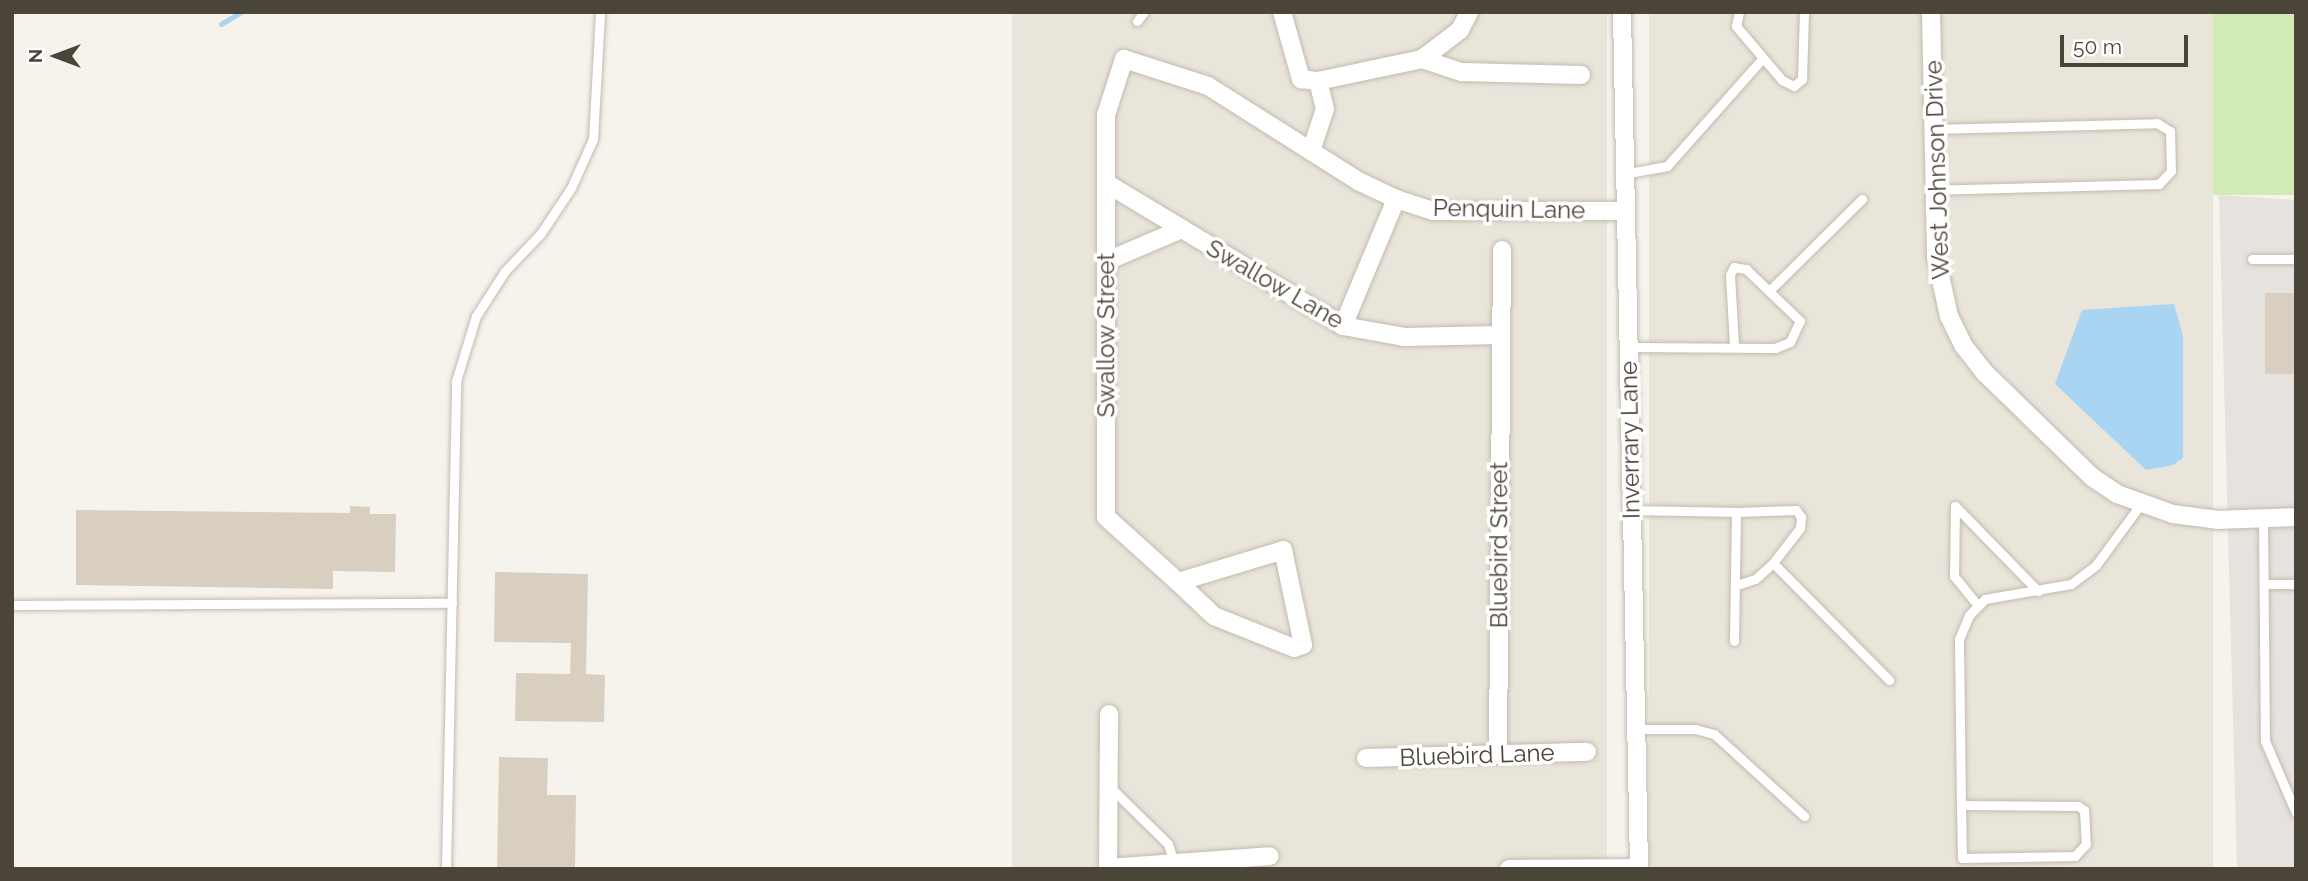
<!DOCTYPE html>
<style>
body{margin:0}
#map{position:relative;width:2308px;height:881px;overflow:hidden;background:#f6f3ec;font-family:Raleway,sans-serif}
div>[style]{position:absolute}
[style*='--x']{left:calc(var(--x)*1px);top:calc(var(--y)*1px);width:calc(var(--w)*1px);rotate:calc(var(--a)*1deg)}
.residential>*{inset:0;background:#eae5da;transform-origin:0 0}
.industrial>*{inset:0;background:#e6e2dd}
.green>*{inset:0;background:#d2eab5;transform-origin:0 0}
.water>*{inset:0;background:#a9d4f2}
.stream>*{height:5px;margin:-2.5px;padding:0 2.5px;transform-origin:2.5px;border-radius:2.5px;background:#a9d4f2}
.building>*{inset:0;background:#d8cfc1;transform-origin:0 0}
.roads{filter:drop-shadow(0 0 2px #c2bbae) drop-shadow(0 0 2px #c2bbae)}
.service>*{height:9px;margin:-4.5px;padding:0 4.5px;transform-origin:4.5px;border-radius:4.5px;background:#fff}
.minor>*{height:18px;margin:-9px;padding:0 9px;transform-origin:9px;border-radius:9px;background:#fff}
span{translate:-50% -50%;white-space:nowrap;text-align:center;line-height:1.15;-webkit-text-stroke:7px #fff;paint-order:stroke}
.street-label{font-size:24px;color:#4b4439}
.frame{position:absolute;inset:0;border:14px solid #4b4439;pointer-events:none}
.north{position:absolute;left:21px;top:21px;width:70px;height:70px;-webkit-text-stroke:5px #fff;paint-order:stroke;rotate:270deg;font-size:19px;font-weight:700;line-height:28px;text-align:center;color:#4b4439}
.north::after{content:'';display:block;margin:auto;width:24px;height:32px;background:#4b4439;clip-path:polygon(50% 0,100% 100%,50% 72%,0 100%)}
.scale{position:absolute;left:2060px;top:35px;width:128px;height:32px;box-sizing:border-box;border:4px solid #4b4439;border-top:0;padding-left:9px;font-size:21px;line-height:24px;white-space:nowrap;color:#4b4439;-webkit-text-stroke:5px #fff;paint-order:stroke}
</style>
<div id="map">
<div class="residential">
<div style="left:1012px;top:12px;width:595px;height:857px"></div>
<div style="left:1649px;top:12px;width:564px;height:857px"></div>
</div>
<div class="industrial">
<div style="clip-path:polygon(2219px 195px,2296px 200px,2296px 869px,2237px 869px)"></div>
</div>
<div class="green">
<div style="left:2213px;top:12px;width:83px;height:183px"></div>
</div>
<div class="water">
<div style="clip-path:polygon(2174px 304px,2183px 336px,2183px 458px,2173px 465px,2146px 470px,2055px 384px,2082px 310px)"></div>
</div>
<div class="stream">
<div style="--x:221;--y:24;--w:23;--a:-31"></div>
</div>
<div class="building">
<div style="left:2265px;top:293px;width:31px;height:81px"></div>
<div style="clip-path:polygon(350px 506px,370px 507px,370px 514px,396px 514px,395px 572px,333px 571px,333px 589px,76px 585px,76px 510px,350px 513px)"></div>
<div style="clip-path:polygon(495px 572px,588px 574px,586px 674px,605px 675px,604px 722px,515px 721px,516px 673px,570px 674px,571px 643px,494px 642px)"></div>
<div style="clip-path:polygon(499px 757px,548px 758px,547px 795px,576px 795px,575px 869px,497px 869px)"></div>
</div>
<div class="roads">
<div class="service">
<div style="--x:1739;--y:12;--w:14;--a:102"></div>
<div style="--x:1736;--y:26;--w:71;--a:49.6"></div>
<div style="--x:1782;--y:80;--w:13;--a:27"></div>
<div style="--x:1794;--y:86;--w:11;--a:-41"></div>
<div style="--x:1802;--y:79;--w:67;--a:-88.3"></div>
<div style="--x:1137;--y:21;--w:11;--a:-52"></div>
<div style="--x:1934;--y:129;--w:223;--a:-1.5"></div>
<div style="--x:2157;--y:123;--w:15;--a:32"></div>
<div style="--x:2170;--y:131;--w:40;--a:88.6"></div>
<div style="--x:2171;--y:171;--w:18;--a:133"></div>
<div style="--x:2159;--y:184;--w:224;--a:178.5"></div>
<div style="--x:1623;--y:174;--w:45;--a:-10.3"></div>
<div style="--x:1667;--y:166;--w:144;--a:-48.4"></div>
<div style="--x:2252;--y:259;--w:44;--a:0"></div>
<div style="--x:1769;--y:291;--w:131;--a:-44.7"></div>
<div style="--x:1629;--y:347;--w:146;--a:0.4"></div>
<div style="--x:1775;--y:348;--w:16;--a:-22"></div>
<div style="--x:1790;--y:342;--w:23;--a:-65"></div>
<div style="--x:1800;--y:321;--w:75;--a:-136.1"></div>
<div style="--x:1746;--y:269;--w:12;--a:-171"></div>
<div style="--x:1734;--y:267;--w:9;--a:117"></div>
<div style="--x:1730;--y:275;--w:69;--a:86.7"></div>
<div style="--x:1955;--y:506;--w:119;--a:45.7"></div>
<div style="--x:1955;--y:506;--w:70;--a:90.8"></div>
<div style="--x:1954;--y:576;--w:38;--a:51"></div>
<div style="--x:1632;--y:510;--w:104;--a:1.1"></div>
<div style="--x:1736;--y:512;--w:129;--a:90.9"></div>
<div style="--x:1736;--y:512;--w:60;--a:-1.9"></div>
<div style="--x:1796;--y:510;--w:9;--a:54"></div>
<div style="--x:1801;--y:517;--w:11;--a:95"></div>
<div style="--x:1800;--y:528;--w:44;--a:127.6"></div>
<div style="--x:1773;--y:563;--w:24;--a:138"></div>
<div style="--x:1755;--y:579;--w:19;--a:162"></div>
<div style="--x:2263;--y:518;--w:223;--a:89.5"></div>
<div style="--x:2265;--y:741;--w:78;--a:66.7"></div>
<div style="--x:1773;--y:563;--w:165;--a:45.2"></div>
<div style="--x:2264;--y:584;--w:32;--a:0"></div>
<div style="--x:12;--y:605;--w:440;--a:-0.3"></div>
<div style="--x:1636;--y:729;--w:59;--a:0"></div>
<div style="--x:1695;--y:729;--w:20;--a:15"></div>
<div style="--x:1714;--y:734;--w:122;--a:42.3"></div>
<div style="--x:1111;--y:788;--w:80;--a:44.5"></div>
<div style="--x:1168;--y:844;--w:20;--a:72"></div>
<div style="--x:1961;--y:805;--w:117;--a:0.5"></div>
<div style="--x:2078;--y:806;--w:7;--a:34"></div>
<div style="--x:2084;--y:810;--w:34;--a:87"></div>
<div style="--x:2086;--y:844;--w:16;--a:133"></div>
<div style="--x:2075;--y:856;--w:113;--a:179"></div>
<div style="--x:1962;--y:858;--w:53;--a:-91.1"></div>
<div style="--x:1961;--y:805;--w:166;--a:-90.7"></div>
<div style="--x:1959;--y:639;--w:26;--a:-67"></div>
<div style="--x:1969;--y:615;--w:23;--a:-45"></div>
<div style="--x:1985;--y:599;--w:87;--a:-9.9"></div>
<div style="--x:2071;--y:584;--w:31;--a:-37"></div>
<div style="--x:2096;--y:565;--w:74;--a:-53.7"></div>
<div style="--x:446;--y:869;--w:488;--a:-88.8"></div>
<div style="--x:456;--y:381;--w:68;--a:-72.9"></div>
<div style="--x:476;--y:316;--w:54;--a:-57.2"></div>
<div style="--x:505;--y:271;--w:52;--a:-46.5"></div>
<div style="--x:541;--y:233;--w:54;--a:-56.3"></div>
<div style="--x:571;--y:188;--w:54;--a:-65.8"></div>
<div style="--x:593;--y:139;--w:127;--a:-86.8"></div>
</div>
<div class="minor">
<div style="--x:1282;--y:12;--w:70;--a:74.2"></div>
<div style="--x:1301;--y:79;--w:17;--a:7"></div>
<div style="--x:1318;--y:81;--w:106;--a:-11.9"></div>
<div style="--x:1422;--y:59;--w:48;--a:-37.3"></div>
<div style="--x:1460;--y:30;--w:20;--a:-63"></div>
<div style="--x:1622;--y:12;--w:857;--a:88.86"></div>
<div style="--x:1931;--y:12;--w:245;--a:88.8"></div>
<div style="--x:1936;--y:257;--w:60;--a:77.6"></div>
<div style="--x:1949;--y:316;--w:32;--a:64"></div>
<div style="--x:1963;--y:345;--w:34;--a:52"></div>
<div style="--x:1984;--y:372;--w:151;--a:44.2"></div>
<div style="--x:2092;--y:477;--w:30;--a:34"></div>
<div style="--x:2117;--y:494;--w:59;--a:19.7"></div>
<div style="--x:2173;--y:514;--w:45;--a:7.6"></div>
<div style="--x:2218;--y:520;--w:78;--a:-2.2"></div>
<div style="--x:1422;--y:59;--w:41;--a:18.4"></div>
<div style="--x:1461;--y:72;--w:120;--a:1.4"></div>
<div style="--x:1311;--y:151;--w:44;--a:-71.6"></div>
<div style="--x:1325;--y:109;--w:29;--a:-104"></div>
<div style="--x:1106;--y:183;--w:277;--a:31.1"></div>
<div style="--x:1343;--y:326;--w:62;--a:10.2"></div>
<div style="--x:1404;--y:337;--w:96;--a:-1.2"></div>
<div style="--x:1107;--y:261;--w:82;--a:-23.1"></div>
<div style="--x:1343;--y:326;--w:138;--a:-67.3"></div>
<div style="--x:1283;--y:550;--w:97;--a:78.1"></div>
<div style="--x:1303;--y:645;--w:9;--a:162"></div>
<div style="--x:1294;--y:648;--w:86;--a:-158.2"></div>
<div style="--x:1214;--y:616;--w:50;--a:-136.6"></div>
<div style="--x:1178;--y:582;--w:110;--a:-16.9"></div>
<div style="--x:1178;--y:582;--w:97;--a:-137.9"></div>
<div style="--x:1106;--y:517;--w:402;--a:-90"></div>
<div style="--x:1106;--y:115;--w:59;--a:-72.2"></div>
<div style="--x:1124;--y:59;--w:88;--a:17.8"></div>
<div style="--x:1208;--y:86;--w:178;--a:32.3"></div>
<div style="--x:1358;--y:181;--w:42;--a:25.3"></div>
<div style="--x:1396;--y:199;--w:39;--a:18"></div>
<div style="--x:1433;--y:211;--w:191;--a:0"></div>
<div style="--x:1498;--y:755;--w:505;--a:-89.55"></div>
<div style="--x:1366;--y:758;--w:221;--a:-1.6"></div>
<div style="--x:1108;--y:868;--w:162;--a:-4.2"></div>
<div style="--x:1108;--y:869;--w:155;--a:-89.6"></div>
<div style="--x:1509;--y:869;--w:130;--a:-0.4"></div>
</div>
</div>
<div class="street-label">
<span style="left:1937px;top:170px;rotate:-92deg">West Johnson Drive</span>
<span style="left:1509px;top:209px;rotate:1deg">Penquin Lane</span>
<span style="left:1275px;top:284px;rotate:30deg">Swallow Lane</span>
<span style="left:1106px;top:335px;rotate:-90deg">Swallow Street</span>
<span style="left:1630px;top:440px;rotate:-91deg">Inverrary Lane</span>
<span style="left:1499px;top:545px;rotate:-90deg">Bluebird Street</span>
<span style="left:1477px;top:755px;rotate:-2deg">Bluebird Lane</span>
</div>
<div class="frame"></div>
<div class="north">N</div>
<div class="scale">50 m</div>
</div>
